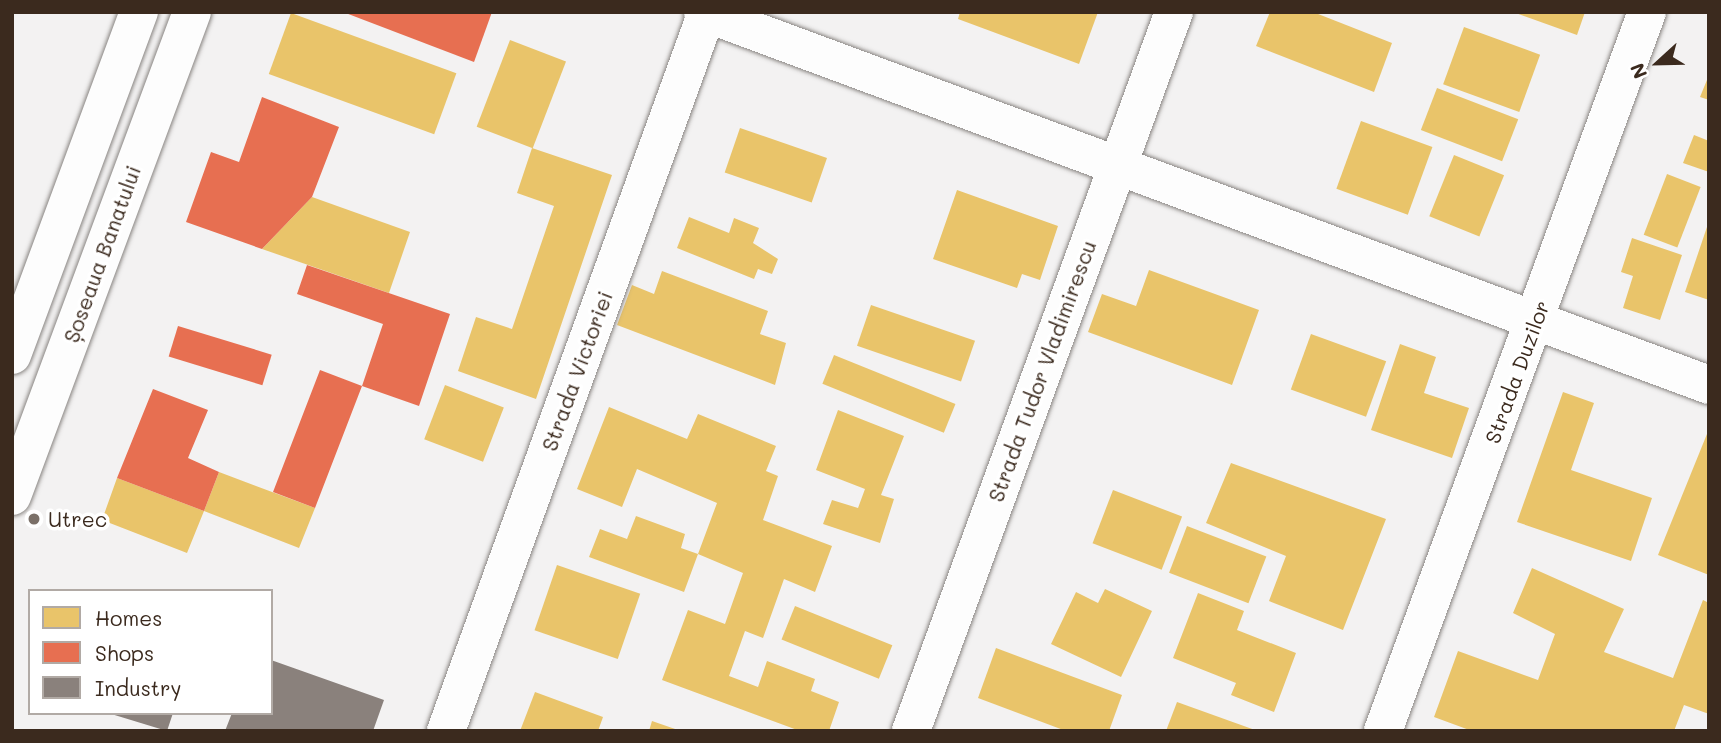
<!DOCTYPE html>
<meta charset="utf-8">
<style>
body{margin:0}
#map{position:relative;width:1721px;height:743px;overflow:hidden;background:#f3f2f2;font-family:Mali,sans-serif}
div>[style]{position:absolute}
[style*='--x']{left:calc(var(--x)*1px);top:calc(var(--y)*1px);width:calc(var(--w)*1px);rotate:calc(var(--a)*1deg)}
.homes>*{inset:0;background:#e9c46a;transform-origin:0 0}
.shops>*{inset:0;background:#e76f51;transform-origin:0 0}
.industry>*{inset:0;background:#8a817c}
.roads{filter:drop-shadow(0 0 2px #898582) drop-shadow(0 0 2px #898582)}
.minor>*{height:38px;margin:-19px;padding:0 19px;transform-origin:19px;border-radius:19px;background:#fdfdfd}
.primary>*{height:38px;margin:-19px;padding:0 19px;transform-origin:19px;border-radius:19px;background:#fdfdfd}
.dots>*{width:19px;height:19px;translate:-50% -50%;box-sizing:border-box;border:4px solid #fff;border-radius:50%}
span{translate:-50% -50%;white-space:nowrap;text-align:center;line-height:1.15;-webkit-text-stroke:7px #fff;paint-order:stroke}
.street-label{font-size:21px;color:#3b2a1e}
.poi-label{font-size:21px;color:#3b2a1e}
.left{translate:0 -50%;text-align:left}
.frame{position:absolute;inset:0;border:14px solid #3b2a1e;pointer-events:none}
.legend{position:absolute;left:28px;top:589px;width:245px;height:126px;box-sizing:border-box;background:#fff;border:2px solid #b1aaa5;margin:0;padding:9px 12px;list-style:none;font-size:21px;color:#3b2a1e}
.legend li{display:flex;align-items:center;gap:14px;height:35px}
.legend b{width:35px;border:2px solid #b1aaa5}
.north{position:absolute;left:1623px;top:28px;width:70px;height:70px;-webkit-text-stroke:5px #fff;paint-order:stroke;rotate:248deg;font-size:19px;font-weight:700;line-height:28px;text-align:center;color:#3b2a1e}
.north::after{content:'';display:block;margin:auto;width:24px;height:32px;background:#3b2a1e;clip-path:polygon(50% 0,100% 100%,50% 72%,0 100%)}
</style>
<div id="map">
<div class="homes">
<div style="clip-path:polygon(960px 12px,1098px 12px,1079px 64px,958px 19px)"></div>
<div style="clip-path:polygon(1270px 12px,1313px 12px,1392px 43px,1374px 92px,1256px 46px)"></div>
<div style="clip-path:polygon(1513px 12px,1585px 12px,1577px 35px)"></div>
<div style="left:291px;top:13px;width:176px;height:65px;rotate:20deg"></div>
<div style="left:1464px;top:27px;width:81px;height:61px;rotate:20deg"></div>
<div style="left:510px;top:40px;width:60px;height:93px;rotate:21deg"></div>
<div style="clip-path:polygon(1709px 75px,1709px 100px,1700px 97px)"></div>
<div style="left:1437px;top:88px;width:87px;height:45px;rotate:21deg"></div>
<div style="left:1361px;top:121px;width:76px;height:72px;rotate:20deg"></div>
<div style="left:740px;top:128px;width:92px;height:47px;rotate:19deg"></div>
<div style="clip-path:polygon(1694px 135px,1709px 141px,1709px 172px,1683px 163px)"></div>
<div style="clip-path:polygon(532px 148px,612px 175px,536px 399px,458px 371px,476px 317px,512px 329px,554px 206px,517px 193px)"></div>
<div style="left:1454px;top:155px;width:54px;height:66px;rotate:22deg"></div>
<div style="left:1667px;top:174px;width:36px;height:65px;rotate:21deg"></div>
<div style="clip-path:polygon(957px 190px,1058px 226px,1040px 280px,1022px 274px,1017px 288px,933px 259px)"></div>
<div style="clip-path:polygon(312px 197px,410px 232px,389px 293px,262px 249px)"></div>
<div style="clip-path:polygon(689px 217px,729px 233px,734px 218px,759px 228px,753px 243px,778px 259px,772px 274px,758px 269px,754px 279px,677px 248px)"></div>
<div style="clip-path:polygon(1708px 224px,1709px 224px,1709px 300px,1685px 292px)"></div>
<div style="clip-path:polygon(1632px 238px,1682px 255px,1660px 320px,1623px 308px,1633px 276px,1621px 272px)"></div>
<div style="clip-path:polygon(1149px 270px,1259px 310px,1232px 385px,1088px 332px,1102px 294px,1136px 306px)"></div>
<div style="clip-path:polygon(662px 271px,768px 311px,760px 334px,786px 343px,775px 385px,617px 325px,632px 285px,654px 294px)"></div>
<div style="left:871px;top:305px;width:110px;height:43px;rotate:19deg"></div>
<div style="left:1311px;top:334px;width:80px;height:59px;rotate:20deg"></div>
<div style="clip-path:polygon(1400px 344px,1436px 357px,1424px 393px,1469px 408px,1452px 458px,1371px 430px)"></div>
<div style="left:834px;top:355px;width:131px;height:31px;rotate:22deg"></div>
<div style="left:445px;top:385px;width:63px;height:58px;rotate:21deg"></div>
<div style="clip-path:polygon(1563px 392px,1594px 403px,1571px 470px,1652px 498px,1631px 561px,1517px 522px)"></div>
<div style="clip-path:polygon(609px 407px,687px 439px,698px 414px,776px 446px,766px 471px,778px 476px,763px 520px,832px 546px,815px 592px,784px 579px,763px 638px,745px 631px,729px 676px,758px 687px,767px 661px,815px 679px,811px 691px,839px 702px,829px 731px,800px 731px,662px 680px,688px 610px,725px 624px,743px 573px,698px 554px,717px 503px,637px 469px,622px 507px,577px 489px)"></div>
<div style="clip-path:polygon(838px 410px,904px 436px,881px 495px,894px 499px,880px 543px,823px 524px,832px 500px,858px 508px,865px 489px,816px 470px)"></div>
<div style="clip-path:polygon(1709px 429px,1709px 575px,1658px 555px)"></div>
<div style="clip-path:polygon(1231px 463px,1386px 519px,1343px 630px,1269px 601px,1286px 556px,1206px 523px)"></div>
<div style="clip-path:polygon(219px 472px,315px 508px,299px 548px,204px 511px,187px 553px,102px 520px,117px 478px,204px 511px)"></div>
<div style="left:1113px;top:490px;width:74px;height:57px;rotate:21deg"></div>
<div style="clip-path:polygon(636px 516px,685px 534px,681px 548px,698px 554px,684px 592px,589px 557px,600px 529px,627px 539px)"></div>
<div style="left:1187px;top:526px;width:85px;height:50px;rotate:21deg"></div>
<div style="left:557px;top:565px;width:88px;height:69px;rotate:19deg"></div>
<div style="clip-path:polygon(1532px 568px,1624px 609px,1604px 652px,1673px 678px,1703px 600px,1709px 603px,1709px 714px,1684px 705px,1674px 731px,1472px 731px,1434px 717px,1458px 651px,1538px 680px,1555px 634px,1513px 613px)"></div>
<div style="clip-path:polygon(1105px 589px,1152px 611px,1121px 677px,1051px 644px,1076px 592px,1098px 603px)"></div>
<div style="clip-path:polygon(1198px 593px,1244px 611px,1237px 630px,1296px 653px,1274px 712px,1231px 695px,1236px 683px,1173px 658px)"></div>
<div style="left:795px;top:606px;width:105px;height:36px;rotate:22deg"></div>
<div style="clip-path:polygon(996px 648px,1122px 695px,1109px 731px,1066px 731px,978px 698px)"></div>
<div style="clip-path:polygon(535px 692px,603px 717px,598px 731px,520px 731px)"></div>
<div style="clip-path:polygon(1177px 702px,1255px 730px,1255px 731px,1166px 731px)"></div>
<div style="clip-path:polygon(652px 721px,678px 730px,678px 731px,649px 731px)"></div>
</div>
<div class="shops">
<div style="clip-path:polygon(343px 12px,492px 12px,474px 62px)"></div>
<div style="clip-path:polygon(262px 97px,339px 127px,312px 197px,262px 249px,186px 222px,211px 152px,239px 162px)"></div>
<div style="clip-path:polygon(307px 265px,450px 314px,419px 406px,362px 386px,315px 508px,273px 492px,320px 370px,362px 386px,383px 324px,297px 294px)"></div>
<div style="left:178px;top:326px;width:98px;height:32px;rotate:17deg"></div>
<div style="clip-path:polygon(153px 389px,208px 410px,188px 458px,219px 472px,204px 511px,117px 478px)"></div>
</div>
<div class="industry">
<div style="clip-path:polygon(271px 660px,384px 700px,373px 731px,225px 731px,232px 713px,271px 713px)"></div>
<div style="clip-path:polygon(108px 713px,173px 713px,167px 731px)"></div>
</div>
<div class="roads">
<div class="minor">
<div style="--x:703;--y:12;--w:1073;--a:20.34"></div>
<div style="--x:446;--y:731;--w:765;--a:-70.05"></div>
<div style="--x:911;--y:731;--w:766;--a:-69.91"></div>
<div style="--x:1383;--y:731;--w:766;--a:-69.84"></div>
</div>
<div class="primary">
<div style="--x:12;--y:355;--w:366;--a:-69.7"></div>
<div style="--x:12;--y:496;--w:516;--a:-69.6"></div>
</div>
</div>
<div class="dots">
<div style="left:34px;top:519px;background:#7b7068"></div>
</div>
<div class="street-label">
<span style="left:102px;top:254px;rotate:-70deg">Șoseaua Banatului</span>
<span style="left:577px;top:371px;rotate:-70deg">Strada Victoriei</span>
<span style="left:1042px;top:371px;rotate:-70deg">Strada Tudor Vladimirescu</span>
<span style="left:1517px;top:372px;rotate:-70deg">Strada Duzilor</span>
</div>
<div class="poi-label">
<span class="left" style="left:48px;top:519px">Utrec</span>
</div>
<div class="frame"></div>
<ul class="legend">
<li><b style="height:19px;background:#e9c46a"></b>Homes</li>
<li><b style="height:19px;background:#e76f51"></b>Shops</li>
<li><b style="height:19px;background:#8a817c"></b>Industry</li>
</ul>
<div class="north">N</div>
</div>
